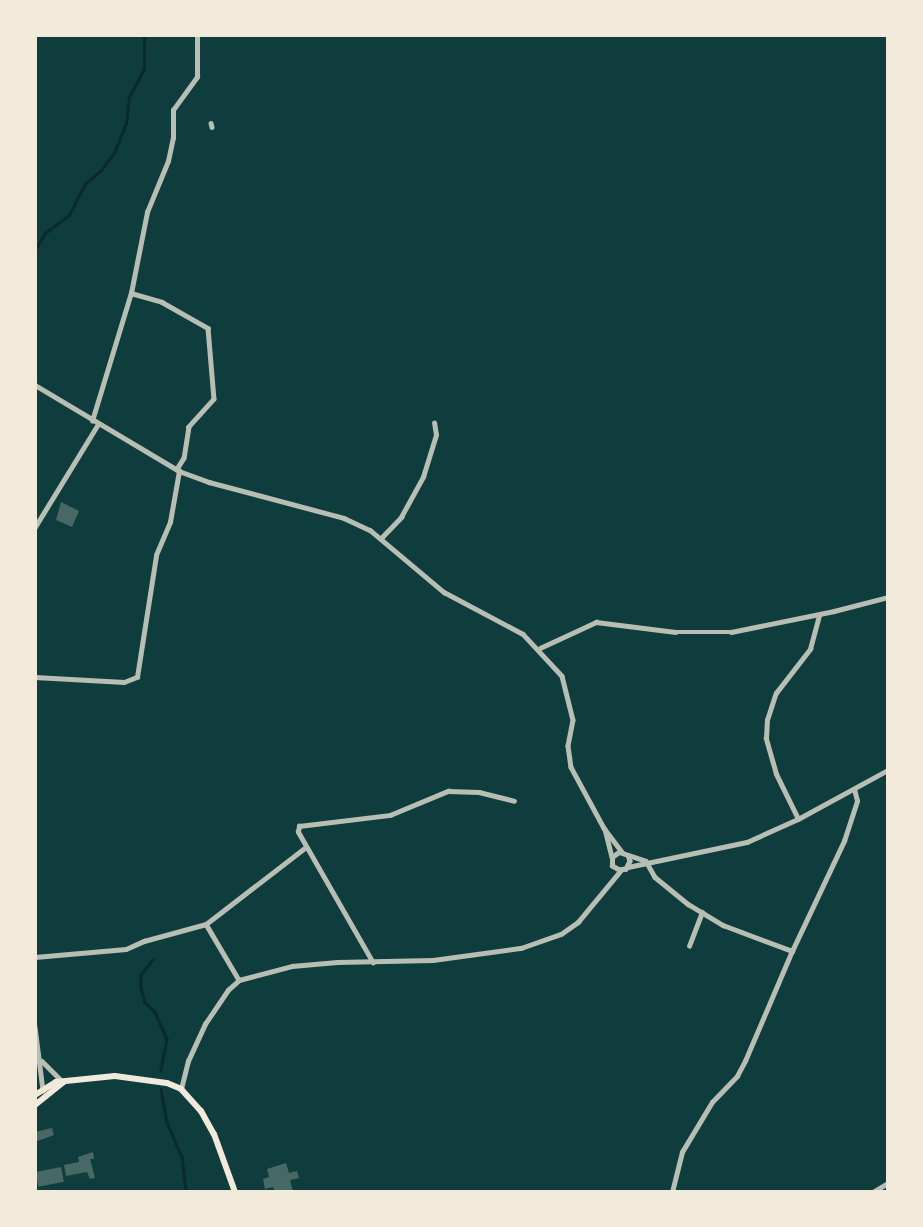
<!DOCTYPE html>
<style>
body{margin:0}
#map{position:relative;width:923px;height:1227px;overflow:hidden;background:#0f3d3e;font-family:Jost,sans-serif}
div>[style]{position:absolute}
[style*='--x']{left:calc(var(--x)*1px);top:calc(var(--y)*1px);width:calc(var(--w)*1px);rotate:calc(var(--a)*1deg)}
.stream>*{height:2.5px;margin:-1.25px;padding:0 1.25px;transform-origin:1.25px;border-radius:1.25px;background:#0a2a2b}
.building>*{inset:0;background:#486865;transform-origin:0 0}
.minor>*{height:4.5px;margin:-2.25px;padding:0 2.25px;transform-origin:2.25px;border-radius:2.25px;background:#b8beb3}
.primary>*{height:6px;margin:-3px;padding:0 3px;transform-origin:3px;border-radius:3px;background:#f1e9da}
span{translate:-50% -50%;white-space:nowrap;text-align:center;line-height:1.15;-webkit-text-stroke:6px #f1e9da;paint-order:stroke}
.frame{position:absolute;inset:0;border:37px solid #f1e9da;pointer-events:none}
</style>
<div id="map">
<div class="stream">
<div style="--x:35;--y:250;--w:20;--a:-60"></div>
<div style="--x:45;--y:233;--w:30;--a:-37"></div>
<div style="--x:69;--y:215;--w:35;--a:-63"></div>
<div style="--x:85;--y:184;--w:21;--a:-41"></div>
<div style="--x:101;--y:170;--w:21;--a:-53"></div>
<div style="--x:114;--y:153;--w:32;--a:-68"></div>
<div style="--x:126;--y:123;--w:26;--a:-83"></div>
<div style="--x:129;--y:97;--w:32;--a:-62"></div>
<div style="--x:144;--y:69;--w:34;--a:-90"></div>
<div style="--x:153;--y:960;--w:19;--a:129"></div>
<div style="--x:141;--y:975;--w:13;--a:90"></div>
<div style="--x:141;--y:988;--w:15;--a:74"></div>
<div style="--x:145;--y:1002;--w:14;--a:45"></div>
<div style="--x:155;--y:1012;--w:30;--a:66"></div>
<div style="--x:167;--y:1039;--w:32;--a:101"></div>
<div style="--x:161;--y:1089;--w:34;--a:80"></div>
<div style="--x:167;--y:1122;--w:38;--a:67"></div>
<div style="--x:182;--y:1157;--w:35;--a:83"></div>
</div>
<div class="building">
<div style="clip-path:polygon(61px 502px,79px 511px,72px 527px,56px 520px)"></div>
<div style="clip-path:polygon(52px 1128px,54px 1135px,35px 1142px,35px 1132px)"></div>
<div style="clip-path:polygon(93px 1152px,94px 1159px,90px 1159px,95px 1178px,90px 1179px,87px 1172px,66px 1176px,64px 1165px,79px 1162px,78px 1157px)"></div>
<div style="clip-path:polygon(286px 1163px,289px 1173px,297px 1171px,299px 1178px,290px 1180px,293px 1192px,275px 1192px,273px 1187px,265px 1189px,263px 1179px,269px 1177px,267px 1169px)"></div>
<div style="left:61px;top:1167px;width:15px;height:26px;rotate:79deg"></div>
</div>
<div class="minor">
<div style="--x:211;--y:123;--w:4;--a:76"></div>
<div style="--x:131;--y:293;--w:32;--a:16"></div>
<div style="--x:162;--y:302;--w:53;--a:29.5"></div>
<div style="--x:208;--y:328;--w:71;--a:85.2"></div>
<div style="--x:214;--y:399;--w:38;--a:132"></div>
<div style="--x:189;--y:427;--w:31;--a:99"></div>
<div style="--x:184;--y:458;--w:13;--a:122"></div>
<div style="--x:35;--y:385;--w:168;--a:30.8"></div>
<div style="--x:179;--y:471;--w:32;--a:20"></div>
<div style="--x:209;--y:482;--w:140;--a:14.9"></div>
<div style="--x:344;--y:518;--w:29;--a:25"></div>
<div style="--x:370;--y:530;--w:97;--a:40"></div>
<div style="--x:444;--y:592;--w:89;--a:28"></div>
<div style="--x:523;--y:634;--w:57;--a:47.1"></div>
<div style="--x:562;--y:676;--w:45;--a:76"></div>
<div style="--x:573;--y:720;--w:26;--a:101"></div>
<div style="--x:568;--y:746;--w:21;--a:82"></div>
<div style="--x:571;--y:767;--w:69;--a:61.6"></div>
<div style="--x:604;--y:828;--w:30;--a:53"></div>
<div style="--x:92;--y:421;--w:134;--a:-73.1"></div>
<div style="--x:131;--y:293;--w:83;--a:-78.8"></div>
<div style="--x:147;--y:212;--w:55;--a:-67.6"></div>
<div style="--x:168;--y:161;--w:24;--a:-78"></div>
<div style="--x:173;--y:138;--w:28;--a:-90"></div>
<div style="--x:173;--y:110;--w:41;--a:-54"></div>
<div style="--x:197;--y:77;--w:42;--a:-90"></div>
<div style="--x:35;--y:527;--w:121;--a:-58.5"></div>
<div style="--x:382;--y:537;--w:28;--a:-46"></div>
<div style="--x:401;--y:517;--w:46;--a:-61.2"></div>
<div style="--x:423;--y:477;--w:44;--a:-72.8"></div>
<div style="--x:436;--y:435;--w:12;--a:-99"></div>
<div style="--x:540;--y:648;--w:62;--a:-24.9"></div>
<div style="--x:596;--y:622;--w:80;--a:7.2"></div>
<div style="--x:675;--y:632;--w:56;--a:0"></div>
<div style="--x:731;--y:632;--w:105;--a:-11.5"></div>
<div style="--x:834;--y:611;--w:56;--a:-14.5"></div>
<div style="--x:35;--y:677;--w:89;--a:3.2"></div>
<div style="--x:124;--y:682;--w:14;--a:-21"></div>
<div style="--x:137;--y:677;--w:123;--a:-81.1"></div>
<div style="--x:156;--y:555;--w:36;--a:-67"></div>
<div style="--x:170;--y:522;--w:52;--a:-80"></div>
<div style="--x:798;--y:819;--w:50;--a:-116.1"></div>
<div style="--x:776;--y:774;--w:37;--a:-106"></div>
<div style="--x:766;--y:738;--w:18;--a:-87"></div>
<div style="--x:767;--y:720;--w:28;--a:-72"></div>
<div style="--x:776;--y:693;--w:56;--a:-52.3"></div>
<div style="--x:810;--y:649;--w:35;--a:-75"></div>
<div style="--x:605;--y:829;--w:29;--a:76"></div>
<div style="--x:628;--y:855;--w:6;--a:72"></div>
<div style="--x:630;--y:861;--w:9;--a:117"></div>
<div style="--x:626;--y:869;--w:7;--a:172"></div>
<div style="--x:619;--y:870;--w:8;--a:-150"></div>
<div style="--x:612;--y:866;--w:9;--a:-90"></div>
<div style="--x:612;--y:857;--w:9;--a:-36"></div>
<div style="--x:619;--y:852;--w:28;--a:18"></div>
<div style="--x:646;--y:861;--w:18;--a:61"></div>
<div style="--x:655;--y:877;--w:43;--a:39.3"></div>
<div style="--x:688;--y:904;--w:41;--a:31"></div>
<div style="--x:723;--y:925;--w:74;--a:20.6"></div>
<div style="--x:628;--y:867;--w:122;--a:-11.9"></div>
<div style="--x:747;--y:842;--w:56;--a:-24.3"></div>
<div style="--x:798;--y:819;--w:102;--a:-28.6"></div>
<div style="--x:206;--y:924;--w:65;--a:59.5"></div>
<div style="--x:689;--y:946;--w:36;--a:-69"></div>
<div style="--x:35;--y:957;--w:91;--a:-5"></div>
<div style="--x:126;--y:949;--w:20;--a:-24"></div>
<div style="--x:144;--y:941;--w:64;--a:-15.3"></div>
<div style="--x:206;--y:924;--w:126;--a:-37.6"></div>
<div style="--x:373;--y:963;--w:151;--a:-119.8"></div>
<div style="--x:298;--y:832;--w:6;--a:-81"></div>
<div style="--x:299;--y:826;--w:92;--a:-6.9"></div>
<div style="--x:390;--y:815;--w:63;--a:-22.5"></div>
<div style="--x:448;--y:791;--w:31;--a:2"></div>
<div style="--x:479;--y:792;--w:36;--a:14"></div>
<div style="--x:35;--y:1027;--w:64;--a:82.8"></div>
<div style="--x:42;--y:1061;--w:30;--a:45"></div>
<div style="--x:181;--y:1089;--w:29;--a:-76"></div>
<div style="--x:188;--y:1061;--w:41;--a:-65.3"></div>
<div style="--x:205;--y:1024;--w:41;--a:-55.9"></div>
<div style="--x:228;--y:990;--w:15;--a:-42"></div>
<div style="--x:239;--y:980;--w:55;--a:-14.8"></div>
<div style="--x:292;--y:966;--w:45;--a:-5.1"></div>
<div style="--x:337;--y:962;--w:96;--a:-1.2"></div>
<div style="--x:433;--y:960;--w:89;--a:-7.8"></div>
<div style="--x:521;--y:948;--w:42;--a:-19.3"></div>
<div style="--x:561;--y:934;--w:21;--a:-35"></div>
<div style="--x:578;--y:922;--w:67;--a:-50.4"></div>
<div style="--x:672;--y:1192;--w:41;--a:-76"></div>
<div style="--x:682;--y:1152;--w:58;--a:-59"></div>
<div style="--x:712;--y:1102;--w:36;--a:-46"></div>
<div style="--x:737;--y:1076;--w:17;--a:-62"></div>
<div style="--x:745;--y:1061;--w:120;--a:-66.9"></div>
<div style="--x:792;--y:951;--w:122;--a:-64.7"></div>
<div style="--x:844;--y:841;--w:42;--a:-72"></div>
<div style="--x:857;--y:801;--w:12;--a:-104"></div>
<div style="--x:873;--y:1192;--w:17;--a:-31"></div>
</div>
<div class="primary">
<div style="--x:35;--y:1095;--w:25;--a:-32"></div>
<div style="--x:56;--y:1082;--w:59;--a:-5.8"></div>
<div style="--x:115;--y:1076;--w:52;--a:7.7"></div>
<div style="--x:167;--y:1083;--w:15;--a:23"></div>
<div style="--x:181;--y:1089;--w:30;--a:48"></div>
<div style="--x:201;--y:1111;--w:26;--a:61"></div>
<div style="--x:214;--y:1134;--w:62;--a:70.1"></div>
<div style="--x:35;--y:1105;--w:36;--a:-39"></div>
</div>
<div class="frame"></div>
</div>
